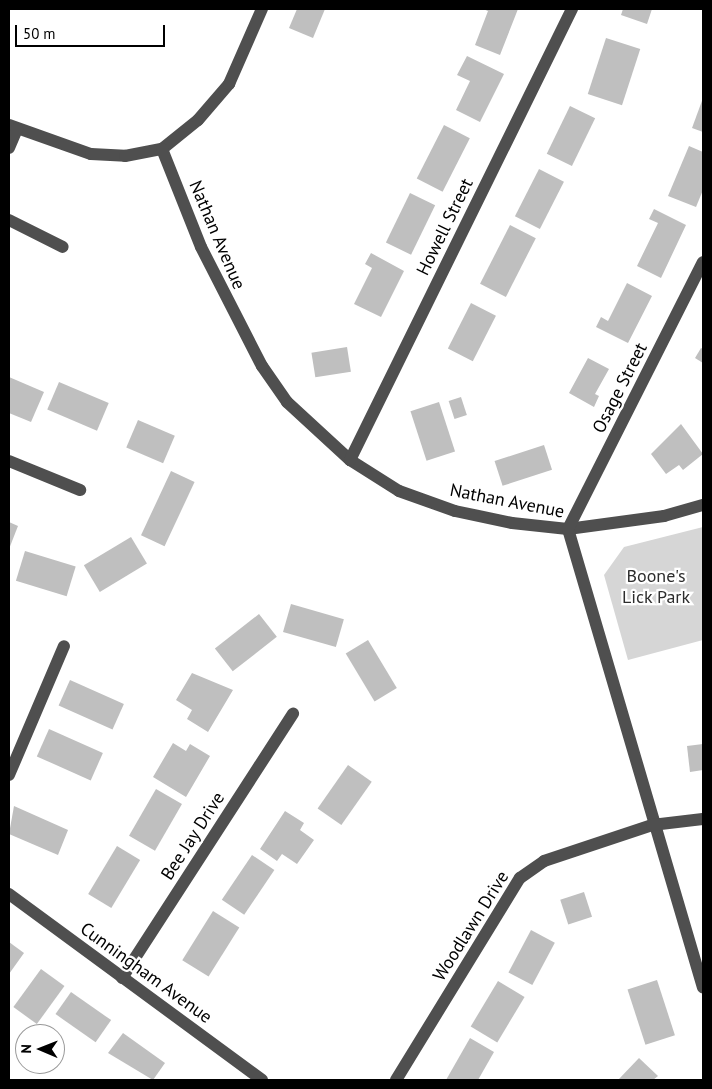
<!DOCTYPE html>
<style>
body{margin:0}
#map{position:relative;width:712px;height:1089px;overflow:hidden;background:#fff;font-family:"PT Sans",sans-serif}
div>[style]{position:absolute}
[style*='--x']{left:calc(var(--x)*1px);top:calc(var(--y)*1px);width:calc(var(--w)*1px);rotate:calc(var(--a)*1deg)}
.green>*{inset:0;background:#d6d6d6}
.building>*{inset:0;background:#bfbfbf;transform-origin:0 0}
.minor>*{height:12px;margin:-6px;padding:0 6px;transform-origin:6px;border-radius:6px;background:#4f4f4f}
span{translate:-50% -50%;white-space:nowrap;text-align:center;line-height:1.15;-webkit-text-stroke:4.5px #fff;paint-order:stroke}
.street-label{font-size:18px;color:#000}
.park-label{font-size:18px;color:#2d2d2d}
.frame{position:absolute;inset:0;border:10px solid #000;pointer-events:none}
.north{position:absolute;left:15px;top:1024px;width:50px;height:50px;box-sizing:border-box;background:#fff;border:1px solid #999;border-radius:50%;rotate:271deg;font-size:14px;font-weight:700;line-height:20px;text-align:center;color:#000}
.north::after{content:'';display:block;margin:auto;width:18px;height:22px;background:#000;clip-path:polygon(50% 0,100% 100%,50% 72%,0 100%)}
.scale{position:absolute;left:15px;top:25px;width:150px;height:22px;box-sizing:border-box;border:2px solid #000;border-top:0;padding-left:6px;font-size:15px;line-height:18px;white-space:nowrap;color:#000;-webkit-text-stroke:4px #fff;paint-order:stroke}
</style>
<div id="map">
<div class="green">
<div style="clip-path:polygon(703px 527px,703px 640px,628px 660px,604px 575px,624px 547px)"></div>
</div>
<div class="building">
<div style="clip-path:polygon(297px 9px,325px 9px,313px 38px,289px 28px)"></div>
<div style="clip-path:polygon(483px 9px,518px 9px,500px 55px,475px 45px,488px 11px)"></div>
<div style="clip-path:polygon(623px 9px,652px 9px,647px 24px,621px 15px)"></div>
<div style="left:606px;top:38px;width:36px;height:59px;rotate:18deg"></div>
<div style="clip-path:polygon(467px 56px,504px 74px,480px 122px,456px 110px,470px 81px,457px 75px)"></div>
<div style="clip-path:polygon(703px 98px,703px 132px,692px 128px)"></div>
<div style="left:570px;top:106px;width:28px;height:53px;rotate:26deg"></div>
<div style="left:444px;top:125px;width:29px;height:60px;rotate:27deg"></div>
<div style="clip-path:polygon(689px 146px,703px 152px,703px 190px,696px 207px,668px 196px)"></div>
<div style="left:539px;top:169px;width:28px;height:53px;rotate:27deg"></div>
<div style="left:410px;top:193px;width:28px;height:55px;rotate:26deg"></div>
<div style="clip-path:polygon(654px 209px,686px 225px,661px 278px,637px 266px,658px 223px,649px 219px)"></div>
<div style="left:510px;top:225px;width:29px;height:66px;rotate:27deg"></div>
<div style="clip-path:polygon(371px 253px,404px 271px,381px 317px,354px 304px,372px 268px,365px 264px)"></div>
<div style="clip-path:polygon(627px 283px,652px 296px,628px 343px,596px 327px,601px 317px,608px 321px)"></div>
<div style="left:471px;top:303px;width:28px;height:51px;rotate:27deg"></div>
<div style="left:347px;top:347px;width:25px;height:36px;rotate:81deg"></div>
<div style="clip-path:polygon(701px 348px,703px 349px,703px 363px,695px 358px)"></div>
<div style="clip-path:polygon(588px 358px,609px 369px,595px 394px,599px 396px,594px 407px,569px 393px)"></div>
<div style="clip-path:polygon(9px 377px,44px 392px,31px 422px,9px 413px)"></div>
<div style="left:59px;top:382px;width:54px;height:30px;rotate:23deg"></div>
<div style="left:461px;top:397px;width:19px;height:13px;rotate:72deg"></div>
<div style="left:439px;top:402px;width:52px;height:30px;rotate:72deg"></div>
<div style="left:138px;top:420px;width:40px;height:30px;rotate:23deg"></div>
<div style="clip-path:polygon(681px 424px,703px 454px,683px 470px,679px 465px,666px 474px,651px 454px)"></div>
<div style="left:544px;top:445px;width:26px;height:52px;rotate:72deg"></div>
<div style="left:171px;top:471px;width:26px;height:71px;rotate:25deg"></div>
<div style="clip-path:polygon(9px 522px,18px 526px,9px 549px)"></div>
<div style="left:131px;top:537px;width:31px;height:55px;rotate:59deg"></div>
<div style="left:25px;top:551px;width:53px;height:31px;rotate:17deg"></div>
<div style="left:291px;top:604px;width:55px;height:29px;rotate:16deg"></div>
<div style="left:259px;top:614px;width:29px;height:56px;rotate:52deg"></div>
<div style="left:368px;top:640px;width:56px;height:26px;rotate:59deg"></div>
<div style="clip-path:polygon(192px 673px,233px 690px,208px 732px,187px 719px,192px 710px,176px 700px)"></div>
<div style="left:70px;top:680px;width:59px;height:28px;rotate:24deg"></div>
<div style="left:49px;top:729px;width:59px;height:30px;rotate:24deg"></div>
<div style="clip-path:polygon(173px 743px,186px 751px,190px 744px,210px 756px,186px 797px,153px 777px)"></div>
<div style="clip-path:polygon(703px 744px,703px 770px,690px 772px,687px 746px)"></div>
<div style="left:348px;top:765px;width:29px;height:53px;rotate:35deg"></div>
<div style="left:156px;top:789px;width:30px;height:54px;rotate:30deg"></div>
<div style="clip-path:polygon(14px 806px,68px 830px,58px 855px,9px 834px)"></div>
<div style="clip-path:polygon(285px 811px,304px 823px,300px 830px,314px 840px,297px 864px,282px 854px,277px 861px,260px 849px)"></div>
<div style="left:117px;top:846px;width:27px;height:56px;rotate:31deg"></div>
<div style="left:252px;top:855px;width:27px;height:54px;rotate:34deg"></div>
<div style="left:584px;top:892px;width:26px;height:25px;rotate:72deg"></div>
<div style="left:213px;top:911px;width:31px;height:58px;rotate:32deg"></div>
<div style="left:531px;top:930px;width:27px;height:48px;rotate:28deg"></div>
<div style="clip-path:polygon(9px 942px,24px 953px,9px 974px)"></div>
<div style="left:41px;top:969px;width:29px;height:47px;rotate:36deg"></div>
<div style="left:657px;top:980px;width:58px;height:31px;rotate:72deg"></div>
<div style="left:498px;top:981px;width:31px;height:53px;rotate:31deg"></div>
<div style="left:71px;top:992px;width:49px;height:27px;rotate:35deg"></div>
<div style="clip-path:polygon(123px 1033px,165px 1063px,153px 1080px,108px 1053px)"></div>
<div style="clip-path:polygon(470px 1038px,494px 1052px,478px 1080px,446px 1080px)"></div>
<div style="clip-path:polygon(639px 1058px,658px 1076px,653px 1080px,618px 1080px)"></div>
</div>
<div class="minor">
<div style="--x:9;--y:125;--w:87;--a:19.5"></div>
<div style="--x:91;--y:154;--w:34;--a:3"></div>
<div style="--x:125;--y:156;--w:38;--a:-11"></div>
<div style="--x:162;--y:149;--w:46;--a:-38.9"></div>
<div style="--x:198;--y:120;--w:48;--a:-49.3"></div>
<div style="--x:229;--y:84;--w:82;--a:-66.3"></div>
<div style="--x:9;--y:148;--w:21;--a:-67"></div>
<div style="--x:162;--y:149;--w:105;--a:68.3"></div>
<div style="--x:201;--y:247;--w:134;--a:62.9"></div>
<div style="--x:262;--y:366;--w:44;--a:55.2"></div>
<div style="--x:287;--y:402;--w:86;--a:42.6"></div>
<div style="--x:350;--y:460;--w:58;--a:32.3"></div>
<div style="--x:399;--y:491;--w:59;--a:19.7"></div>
<div style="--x:455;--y:511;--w:58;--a:11.9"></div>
<div style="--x:512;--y:523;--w:56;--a:6.1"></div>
<div style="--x:568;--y:529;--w:97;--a:-7.7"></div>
<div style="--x:664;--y:516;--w:41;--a:-15.8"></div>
<div style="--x:9;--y:220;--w:60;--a:26.6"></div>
<div style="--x:350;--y:460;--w:503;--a:-63.79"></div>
<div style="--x:9;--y:461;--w:77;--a:22.2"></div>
<div style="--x:568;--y:529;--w:478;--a:73.6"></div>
<div style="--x:568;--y:529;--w:299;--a:-63.2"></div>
<div style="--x:9;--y:775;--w:140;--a:-66.9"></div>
<div style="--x:9;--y:894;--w:314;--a:36.3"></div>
<div style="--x:122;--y:978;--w:315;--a:-57.1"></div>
<div style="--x:396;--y:1080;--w:237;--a:-58.5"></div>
<div style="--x:520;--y:878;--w:29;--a:-35"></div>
<div style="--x:544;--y:861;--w:114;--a:-18.4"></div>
<div style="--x:652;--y:825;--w:51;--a:-6.7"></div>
</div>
<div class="street-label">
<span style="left:445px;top:227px;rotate:-64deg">Howell Street</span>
<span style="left:217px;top:235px;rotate:67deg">Nathan Avenue</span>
<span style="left:620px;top:388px;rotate:-63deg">Osage Street</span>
<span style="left:507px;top:501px;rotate:11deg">Nathan Avenue</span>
<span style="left:193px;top:836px;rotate:-57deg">Bee Jay Drive</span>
<span style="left:471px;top:926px;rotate:-58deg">Woodlawn Drive</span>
<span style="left:146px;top:973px;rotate:36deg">Cunningham Avenue</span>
</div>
<div class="park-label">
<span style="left:656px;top:587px">Boone's<br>Lick Park</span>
</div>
<div class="frame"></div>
<div class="north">N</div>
<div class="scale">50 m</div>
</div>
